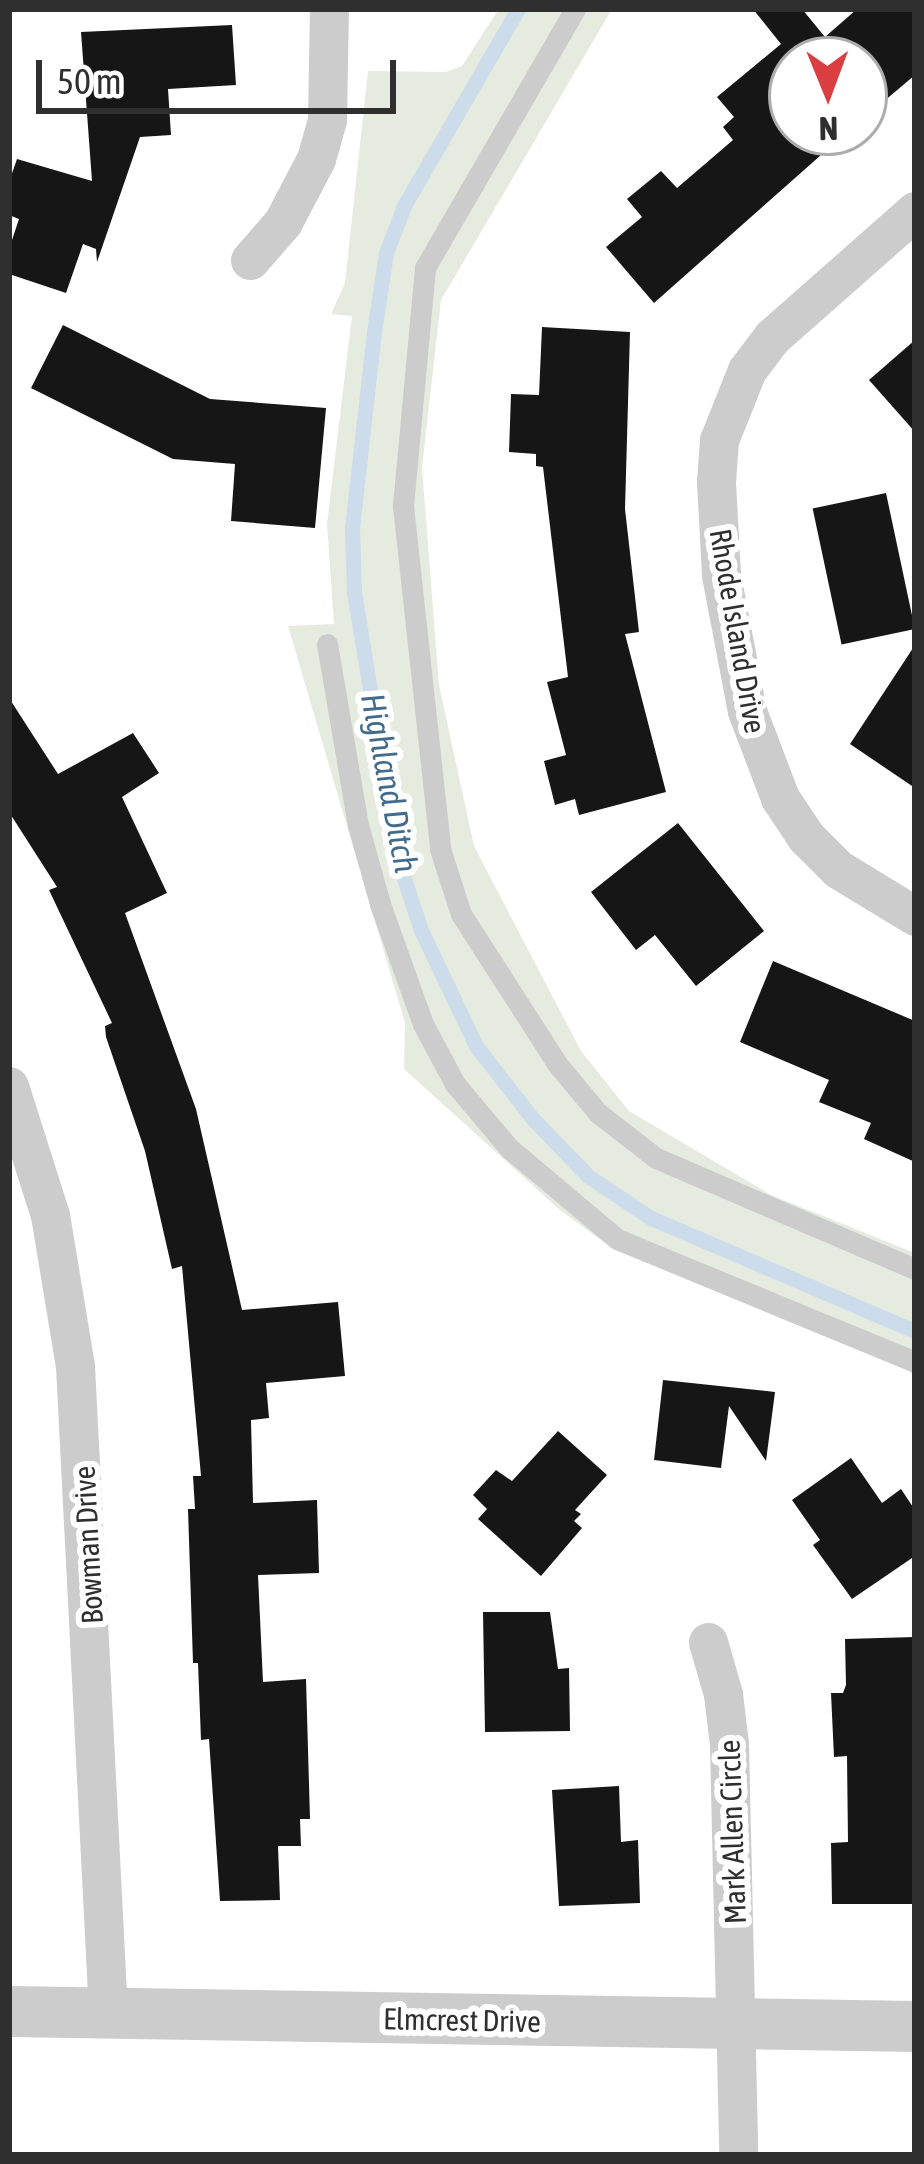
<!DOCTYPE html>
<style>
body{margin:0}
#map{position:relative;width:924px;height:2164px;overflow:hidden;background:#fff;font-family:"Asap Condensed",sans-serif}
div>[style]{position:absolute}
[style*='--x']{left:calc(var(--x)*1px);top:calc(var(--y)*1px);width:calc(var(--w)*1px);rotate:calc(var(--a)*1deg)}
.green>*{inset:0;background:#e5ebde}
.stream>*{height:15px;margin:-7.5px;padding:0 7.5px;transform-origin:7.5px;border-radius:7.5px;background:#ccdcea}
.building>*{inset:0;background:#161616;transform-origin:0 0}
.service>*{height:21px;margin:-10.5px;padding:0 10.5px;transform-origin:10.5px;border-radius:10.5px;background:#ccc}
.minor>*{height:39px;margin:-19.5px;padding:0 19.5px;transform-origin:19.5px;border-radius:19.5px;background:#ccc}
.tertiary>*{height:51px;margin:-25.5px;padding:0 25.5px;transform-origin:25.5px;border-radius:25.5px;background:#ccc}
span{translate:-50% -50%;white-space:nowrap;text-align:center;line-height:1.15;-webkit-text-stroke:12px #fff;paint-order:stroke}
.street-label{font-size:30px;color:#2f2f2f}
.water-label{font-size:33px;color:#426b8c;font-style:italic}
.frame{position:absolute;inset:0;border:12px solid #2f2f2f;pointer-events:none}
.north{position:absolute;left:768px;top:36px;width:120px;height:120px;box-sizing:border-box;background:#fff;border:3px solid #acacac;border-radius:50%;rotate:179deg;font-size:33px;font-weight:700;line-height:48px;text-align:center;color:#2f2f2f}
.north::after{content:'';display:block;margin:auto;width:42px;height:54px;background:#da3e40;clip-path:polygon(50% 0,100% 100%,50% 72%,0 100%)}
.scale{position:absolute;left:36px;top:60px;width:360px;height:54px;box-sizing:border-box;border:6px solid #2f2f2f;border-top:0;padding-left:15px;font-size:36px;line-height:42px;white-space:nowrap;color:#2f2f2f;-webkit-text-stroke:9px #fff;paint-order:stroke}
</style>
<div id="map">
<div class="green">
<div style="clip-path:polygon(499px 9px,612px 9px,441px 300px,422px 468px,439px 685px,474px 846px,581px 1051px,629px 1111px,771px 1195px,915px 1253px,915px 1374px,776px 1309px,609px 1246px,560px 1210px,404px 1069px,405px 1023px,288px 626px,334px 624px,327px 524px,352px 316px,331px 314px,345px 283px,368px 71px,446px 72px,462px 66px)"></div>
</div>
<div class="stream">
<div style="--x:518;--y:9;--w:228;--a:120.1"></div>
<div style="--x:404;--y:206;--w:50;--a:111"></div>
<div style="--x:386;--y:253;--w:80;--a:98.6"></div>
<div style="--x:374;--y:332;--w:196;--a:96.4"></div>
<div style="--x:352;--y:527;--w:65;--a:88.2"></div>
<div style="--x:354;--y:592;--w:272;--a:80.7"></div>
<div style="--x:398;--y:860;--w:74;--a:71.8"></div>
<div style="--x:421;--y:930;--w:128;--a:64.6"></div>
<div style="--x:476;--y:1046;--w:93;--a:52"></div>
<div style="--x:533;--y:1119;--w:79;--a:46"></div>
<div style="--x:588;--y:1176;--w:76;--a:33.7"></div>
<div style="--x:651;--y:1218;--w:287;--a:23.2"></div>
</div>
<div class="building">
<div style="clip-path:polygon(753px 9px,802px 9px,825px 37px,857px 9px,915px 9px,915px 75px,864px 118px,864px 60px,792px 60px,792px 132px,847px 132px,654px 303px,606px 247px,642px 217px,627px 199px,661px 171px,677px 188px,733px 140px,723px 127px,734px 117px,717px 97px,781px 44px)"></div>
<div style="clip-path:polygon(232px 25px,236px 85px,168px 89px,171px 135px,140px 137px,97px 262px,96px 249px,83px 244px,66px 293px,9px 274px,9px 249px,19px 219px,9px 215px,9px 182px,17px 159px,92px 181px,81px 32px)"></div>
<div style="clip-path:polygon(63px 325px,210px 399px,326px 408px,315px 528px,231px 521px,235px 464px,173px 459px,31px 388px)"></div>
<div style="clip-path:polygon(542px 327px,630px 332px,625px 509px,639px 632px,625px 634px,666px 792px,579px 815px,575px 799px,555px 805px,544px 761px,566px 755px,547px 682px,568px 677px,543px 467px,536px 466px,536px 454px,509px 452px,511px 394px,539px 395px)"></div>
<div style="clip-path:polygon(915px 340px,915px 432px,869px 380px)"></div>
<div style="left:886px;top:493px;width:139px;height:75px;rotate:78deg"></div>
<div style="clip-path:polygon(915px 645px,915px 788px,850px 744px)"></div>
<div style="clip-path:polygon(9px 698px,58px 774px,133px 733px,159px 773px,122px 797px,167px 893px,125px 913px,196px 1109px,242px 1310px,338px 1302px,345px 1376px,266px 1383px,269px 1418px,251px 1420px,253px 1503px,317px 1500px,319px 1573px,258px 1575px,263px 1682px,306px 1679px,310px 1819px,300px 1819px,301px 1846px,278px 1846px,280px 1900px,220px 1901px,209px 1739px,201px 1740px,198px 1663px,193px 1663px,188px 1509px,195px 1509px,193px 1476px,201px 1476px,182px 1266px,172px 1269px,145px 1151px,106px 1037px,105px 1026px,112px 1023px,49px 890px,57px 887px,9px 812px)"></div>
<div style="clip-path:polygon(678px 823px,764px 931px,696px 986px,655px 935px,636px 950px,591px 892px)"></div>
<div style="clip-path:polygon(773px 961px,915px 1021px,915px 1162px,864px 1139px,871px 1123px,819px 1102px,829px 1080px,740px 1042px)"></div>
<div style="clip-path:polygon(663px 1380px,775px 1392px,766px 1461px,729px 1406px,721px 1468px,654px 1460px)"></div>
<div style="clip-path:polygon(558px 1431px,607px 1475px,575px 1510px,581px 1514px,574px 1521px,582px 1528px,541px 1576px,478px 1519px,487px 1509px,473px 1495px,496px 1470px,512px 1481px)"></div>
<div style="clip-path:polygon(851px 1458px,882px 1503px,901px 1489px,915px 1510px,915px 1556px,852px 1599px,813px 1545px,820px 1540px,792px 1500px)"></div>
<div style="clip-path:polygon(483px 1612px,550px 1612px,558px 1669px,569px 1668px,570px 1731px,485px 1732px)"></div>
<div style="clip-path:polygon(915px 1637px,915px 1904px,832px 1904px,831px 1843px,848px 1842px,847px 1756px,834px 1757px,831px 1693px,843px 1693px,846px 1685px,845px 1639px)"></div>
<div style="clip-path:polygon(619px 1786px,621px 1842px,638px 1840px,640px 1903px,559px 1906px,552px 1790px)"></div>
</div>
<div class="service">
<div style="--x:575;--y:9;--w:299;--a:120.1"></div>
<div style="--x:425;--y:268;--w:239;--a:95.3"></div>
<div style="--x:403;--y:506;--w:345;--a:83.8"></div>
<div style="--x:440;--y:849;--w:68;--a:72.1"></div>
<div style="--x:461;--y:914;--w:179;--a:57.3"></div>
<div style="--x:558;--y:1065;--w:62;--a:50.2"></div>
<div style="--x:598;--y:1113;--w:73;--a:37.8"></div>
<div style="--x:656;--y:1158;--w:282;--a:23.2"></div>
<div style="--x:327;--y:644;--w:184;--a:80.3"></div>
<div style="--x:358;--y:825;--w:82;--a:74.4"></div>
<div style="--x:380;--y:904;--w:127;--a:70.3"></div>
<div style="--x:423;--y:1024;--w:68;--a:61.9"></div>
<div style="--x:455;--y:1084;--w:84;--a:49.8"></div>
<div style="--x:509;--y:1148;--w:141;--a:40.1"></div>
<div style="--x:617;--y:1239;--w:322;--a:22.4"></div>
</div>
<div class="minor">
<div style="--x:915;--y:211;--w:191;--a:138.6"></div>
<div style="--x:772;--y:337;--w:41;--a:127.1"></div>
<div style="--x:747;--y:370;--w:75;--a:111.8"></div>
<div style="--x:719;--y:440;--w:42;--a:94.1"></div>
<div style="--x:716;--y:482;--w:93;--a:86.9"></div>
<div style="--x:721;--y:575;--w:138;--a:79.2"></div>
<div style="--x:747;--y:711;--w:93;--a:69.2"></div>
<div style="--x:780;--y:798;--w:47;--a:56.3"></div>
<div style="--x:806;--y:837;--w:45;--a:45"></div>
<div style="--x:838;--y:869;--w:90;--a:31.4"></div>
<div style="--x:250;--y:260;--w:50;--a:-49"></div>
<div style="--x:283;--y:222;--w:71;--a:-62.4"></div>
<div style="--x:316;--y:159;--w:41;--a:-74.2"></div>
<div style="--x:327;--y:120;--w:111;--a:-89"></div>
<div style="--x:9;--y:1086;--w:135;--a:72.4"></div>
<div style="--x:50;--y:1215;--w:153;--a:80.6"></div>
<div style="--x:75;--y:1366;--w:648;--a:87.08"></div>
<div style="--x:708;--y:1642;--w:54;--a:73.9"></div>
<div style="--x:723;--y:1694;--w:50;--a:83.2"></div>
<div style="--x:729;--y:1744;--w:411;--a:88.7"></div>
</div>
<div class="tertiary">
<div style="--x:9;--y:2011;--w:906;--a:0.95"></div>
</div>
<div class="street-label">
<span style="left:738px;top:631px;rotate:80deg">Rhode Island Drive</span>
<span style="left:88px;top:1545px;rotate:-93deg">Bowman Drive</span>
<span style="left:732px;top:1832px;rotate:-92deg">Mark Allen Circle</span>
<span style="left:462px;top:2020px;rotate:1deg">Elmcrest Drive</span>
</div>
<div class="water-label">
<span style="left:389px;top:783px;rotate:79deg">Highland Ditch</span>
</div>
<div class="frame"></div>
<div class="north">N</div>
<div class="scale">50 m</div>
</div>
